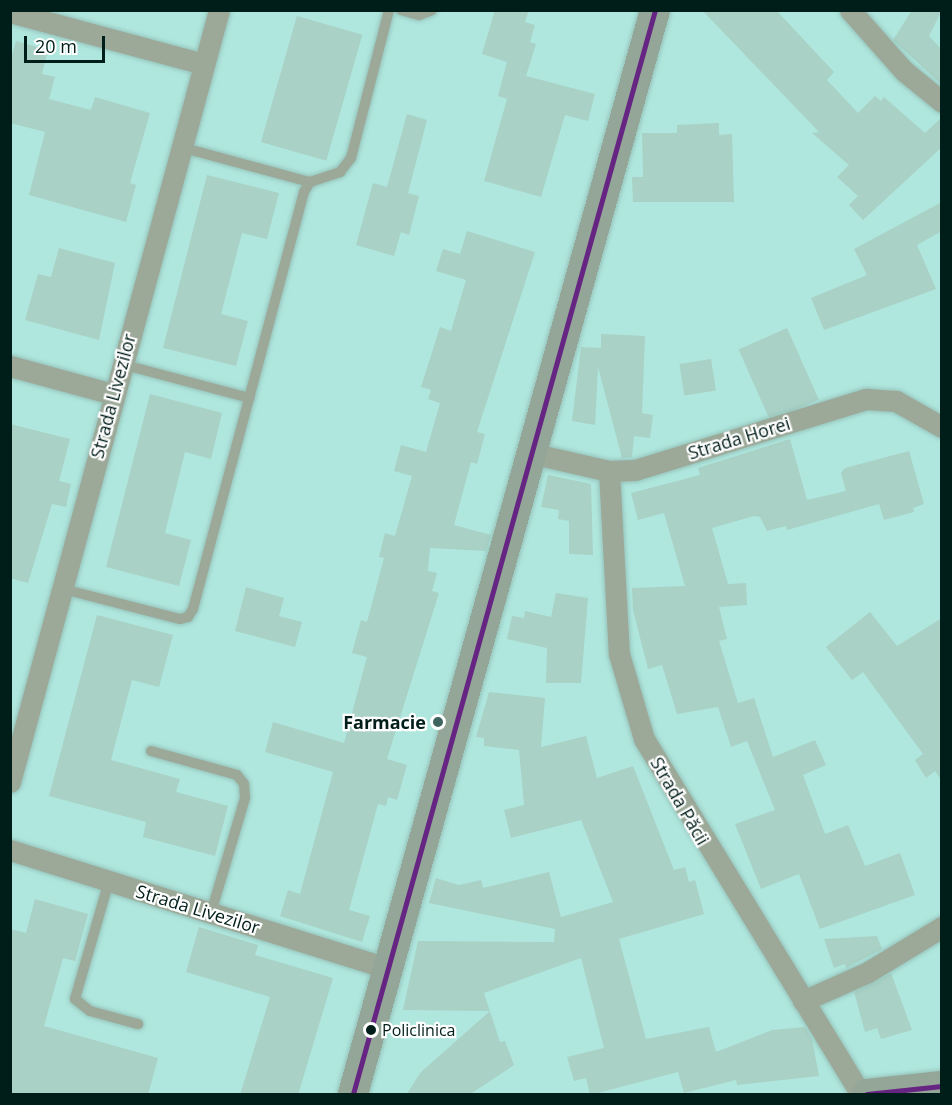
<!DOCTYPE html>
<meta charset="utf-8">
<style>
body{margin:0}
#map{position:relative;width:952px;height:1105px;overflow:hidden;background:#afe7de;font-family:"Open Sans",sans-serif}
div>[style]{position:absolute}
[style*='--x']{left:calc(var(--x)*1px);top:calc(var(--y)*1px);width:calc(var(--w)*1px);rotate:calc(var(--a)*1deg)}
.building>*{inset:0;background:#a9d1c5;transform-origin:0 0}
.roads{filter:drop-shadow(0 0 2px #97c3bb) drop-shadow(0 0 2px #97c3bb)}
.lane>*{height:10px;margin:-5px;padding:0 5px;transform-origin:5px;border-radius:5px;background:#9ca999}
.street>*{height:21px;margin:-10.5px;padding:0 10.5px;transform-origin:10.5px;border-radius:10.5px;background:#9ca999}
.secondary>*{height:30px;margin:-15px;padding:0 15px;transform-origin:15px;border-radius:15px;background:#94a697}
.bus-1>*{height:4.5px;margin:-2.25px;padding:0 2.25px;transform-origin:2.25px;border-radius:2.25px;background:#662483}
.dots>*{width:16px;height:16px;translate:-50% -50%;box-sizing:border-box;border:3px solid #fff;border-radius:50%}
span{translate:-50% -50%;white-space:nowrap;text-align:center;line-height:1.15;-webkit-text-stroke:4.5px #fff;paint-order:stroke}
.bus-label{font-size:16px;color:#001e19}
.left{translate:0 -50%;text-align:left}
.street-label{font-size:18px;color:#001e19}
.poi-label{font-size:18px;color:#001e19;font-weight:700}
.right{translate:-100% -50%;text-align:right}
.frame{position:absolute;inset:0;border:12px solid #001e19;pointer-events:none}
.scale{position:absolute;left:24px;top:36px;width:81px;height:27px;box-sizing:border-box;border:3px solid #001e19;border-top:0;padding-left:8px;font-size:18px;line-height:21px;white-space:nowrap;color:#001e19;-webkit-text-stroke:4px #fff;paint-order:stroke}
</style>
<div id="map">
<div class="building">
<div style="clip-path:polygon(495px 10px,529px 10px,525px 22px,535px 25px,530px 42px,536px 44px,526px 76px,595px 94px,588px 121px,565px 115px,541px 197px,484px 181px,507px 99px,498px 96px,507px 62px,482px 54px)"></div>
<div style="clip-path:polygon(702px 10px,776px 10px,834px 72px,827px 80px,858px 113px,875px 96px,881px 101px,884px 97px,925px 133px,942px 117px,942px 147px,863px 220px,849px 205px,858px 196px,837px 177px,849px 165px,812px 133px,819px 132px)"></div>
<div style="clip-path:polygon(912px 10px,942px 10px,929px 36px,942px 50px,942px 85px,893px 40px)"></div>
<div style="left:297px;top:16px;width:68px;height:131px;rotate:16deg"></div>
<div style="clip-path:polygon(16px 41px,48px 50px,42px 74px,55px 77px,49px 99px,91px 110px,95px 97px,150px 113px,130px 183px,136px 185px,126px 222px,29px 195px,45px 132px,10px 123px,10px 62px)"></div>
<div style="clip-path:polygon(407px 114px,427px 120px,408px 193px,419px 196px,409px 235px,401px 232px,394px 256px,356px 245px,373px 183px,387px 187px)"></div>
<div style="clip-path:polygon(719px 123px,719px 135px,732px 134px,734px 202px,633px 202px,632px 177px,643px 177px,642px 133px,677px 133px,677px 125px)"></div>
<div style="clip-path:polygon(207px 175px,279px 193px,267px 239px,242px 233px,221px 314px,248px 321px,236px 366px,163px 348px)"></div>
<div style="clip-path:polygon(942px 202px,942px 231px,917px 245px,936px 289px,824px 330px,811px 298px,867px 275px,854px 249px)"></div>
<div style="clip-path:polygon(467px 231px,535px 252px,477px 432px,485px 434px,477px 464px,471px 462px,454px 525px,491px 535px,486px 551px,430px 548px,428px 571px,437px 573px,432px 591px,439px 593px,387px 759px,407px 765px,397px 800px,388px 797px,386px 806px,378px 804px,349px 910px,370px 916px,362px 942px,280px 916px,288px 890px,300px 894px,333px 772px,265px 752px,273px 722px,344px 743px,367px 657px,352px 653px,361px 620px,367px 622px,384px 558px,379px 557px,385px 533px,395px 536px,412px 476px,394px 471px,401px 445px,426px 452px,440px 403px,428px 399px,431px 390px,421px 387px,440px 327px,451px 331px,466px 280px,436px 271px,443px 249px,460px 254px)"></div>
<div style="clip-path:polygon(59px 248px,115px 263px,99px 340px,25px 320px,38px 274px,51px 277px)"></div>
<div style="left:787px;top:328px;width:78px;height:53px;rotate:66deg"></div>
<div style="clip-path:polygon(601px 334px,645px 336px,642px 413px,653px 415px,650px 438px,634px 436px,632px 457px,622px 458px,598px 367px,595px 425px,572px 421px,581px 347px,601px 348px)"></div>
<div style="left:711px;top:359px;width:32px;height:32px;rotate:81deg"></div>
<div style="clip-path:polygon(150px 394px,222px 413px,211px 459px,185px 452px,165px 533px,191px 540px,179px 586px,106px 567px)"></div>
<div style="clip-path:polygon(10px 424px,70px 439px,59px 481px,71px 484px,66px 507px,52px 504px,28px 583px,10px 578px)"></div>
<div style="clip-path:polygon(790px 439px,807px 500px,846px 491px,841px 473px,845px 468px,909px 451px,924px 504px,913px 508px,914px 512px,884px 520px,879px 504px,787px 530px,786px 526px,767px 531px,760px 517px,754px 516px,712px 528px,728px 584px,746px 583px,747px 605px,719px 607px,727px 639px,719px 641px,738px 703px,754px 698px,773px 757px,815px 740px,826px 765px,803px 775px,825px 834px,848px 825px,865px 866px,900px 853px,915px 895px,820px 929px,799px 874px,761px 889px,735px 824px,775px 810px,747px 741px,731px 747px,718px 707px,677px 714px,662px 665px,648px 669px,633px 610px,632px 588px,685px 586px,664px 513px,638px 520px,631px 493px,700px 475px,698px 468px)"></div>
<div style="clip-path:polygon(548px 475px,591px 484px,593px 555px,569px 554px,569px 521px,558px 519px,559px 510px,541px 507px)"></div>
<div style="clip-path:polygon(246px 587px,284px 598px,279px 616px,302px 622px,295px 647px,235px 631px)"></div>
<div style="clip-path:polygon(556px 593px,588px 598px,581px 683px,546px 683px,547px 648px,507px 639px,512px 616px,524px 618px,525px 611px,551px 617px)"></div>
<div style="clip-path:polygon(870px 612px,897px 646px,942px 618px,942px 781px,935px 771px,926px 778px,915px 760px,923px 754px,863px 672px,852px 680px,826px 647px)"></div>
<div style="clip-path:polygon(97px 615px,173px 635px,159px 687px,132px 680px,111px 760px,180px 779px,176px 792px,228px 806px,215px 856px,143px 837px,146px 822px,49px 796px)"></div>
<div style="clip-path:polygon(489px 692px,545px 698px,541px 747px,586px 736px,597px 778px,633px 766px,674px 870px,685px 867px,689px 882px,695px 880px,704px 914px,619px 939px,646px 1039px,709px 1027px,716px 1052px,772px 1030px,805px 1027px,812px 1039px,819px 1076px,737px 1085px,736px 1080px,684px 1093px,678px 1072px,590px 1095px,586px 1078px,574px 1081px,567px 1057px,604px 1048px,581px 958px,484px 993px,500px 1042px,505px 1041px,514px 1065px,469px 1095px,406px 1095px,421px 1072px,490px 1011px,403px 1010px,418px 941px,554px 942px,555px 929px,429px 903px,436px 878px,459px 885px,481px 880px,483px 888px,549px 872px,561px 917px,613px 902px,581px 820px,511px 838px,504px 810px,524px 805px,519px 750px,484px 746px,484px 738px,476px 737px)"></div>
<div style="clip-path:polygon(35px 899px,88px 914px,75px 961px,63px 958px,44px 1026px,158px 1058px,148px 1095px,10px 1095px,10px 929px,26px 933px)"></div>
<div style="clip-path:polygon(199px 927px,258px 945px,255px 955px,333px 978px,298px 1095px,240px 1095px,270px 997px,186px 972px)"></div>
<div style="clip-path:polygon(877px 936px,882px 949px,846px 968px,845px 964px,834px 968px,824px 939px)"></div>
<div style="clip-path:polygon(891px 973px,912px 1030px,881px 1039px,877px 1028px,865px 1032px,854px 992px)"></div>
</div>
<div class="roads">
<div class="lane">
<div style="--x:401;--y:10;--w:19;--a:16"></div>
<div style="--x:419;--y:15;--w:14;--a:-21"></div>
<div style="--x:180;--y:147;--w:135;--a:15.1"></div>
<div style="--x:121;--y:364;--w:133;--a:14.8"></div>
<div style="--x:63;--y:589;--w:121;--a:14.4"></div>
<div style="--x:180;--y:619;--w:8;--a:-14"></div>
<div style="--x:188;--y:617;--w:9;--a:-58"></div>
<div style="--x:193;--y:609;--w:432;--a:-75.1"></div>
<div style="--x:304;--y:192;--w:12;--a:-59"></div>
<div style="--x:310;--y:182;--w:32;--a:-18"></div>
<div style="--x:340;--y:172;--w:18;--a:-52"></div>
<div style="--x:351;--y:158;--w:153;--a:-75.6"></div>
<div style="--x:151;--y:751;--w:89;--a:15.6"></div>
<div style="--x:237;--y:775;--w:11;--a:52"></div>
<div style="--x:244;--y:784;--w:14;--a:86"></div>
<div style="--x:245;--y:798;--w:120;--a:106.5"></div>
<div style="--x:109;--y:881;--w:123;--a:106.1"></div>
<div style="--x:75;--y:999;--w:19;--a:39"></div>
<div style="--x:90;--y:1011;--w:50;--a:15.2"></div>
</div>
<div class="street">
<div style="--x:850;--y:10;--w:81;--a:48.5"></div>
<div style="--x:904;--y:71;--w:49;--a:39.2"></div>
<div style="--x:10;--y:12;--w:201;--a:15"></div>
<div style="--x:10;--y:366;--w:107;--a:15.2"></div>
<div style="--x:530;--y:453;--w:81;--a:12.8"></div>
<div style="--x:609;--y:471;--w:26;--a:-2"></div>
<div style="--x:635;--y:470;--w:242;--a:-17.1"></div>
<div style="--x:866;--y:399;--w:30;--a:4"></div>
<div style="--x:896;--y:401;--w:53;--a:29.5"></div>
<div style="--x:609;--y:471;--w:183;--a:86.9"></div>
<div style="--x:619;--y:654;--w:89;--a:73.6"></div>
<div style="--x:644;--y:739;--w:416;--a:58.6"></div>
<div style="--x:10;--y:782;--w:800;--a:-74.85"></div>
<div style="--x:10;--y:850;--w:394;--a:17.4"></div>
<div style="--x:803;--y:1001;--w:71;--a:-24"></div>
<div style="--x:868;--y:972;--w:87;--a:-31.3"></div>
</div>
<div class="secondary">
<div style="--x:353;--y:1094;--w:1125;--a:-74.43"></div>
<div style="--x:867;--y:1094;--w:75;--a:-6.1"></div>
</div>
</div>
<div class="bus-1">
<div style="--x:353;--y:1094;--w:1125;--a:-74.43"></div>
<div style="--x:867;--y:1094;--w:75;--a:-6.1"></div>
</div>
<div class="dots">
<div style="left:438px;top:722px;background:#3d645e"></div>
<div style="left:371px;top:1030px;background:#001e19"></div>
</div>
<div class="bus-label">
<span class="left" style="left:382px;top:1030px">Policlinica</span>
</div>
<div class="street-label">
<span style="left:113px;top:396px;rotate:-75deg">Strada Livezilor</span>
<span style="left:739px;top:438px;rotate:-17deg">Strada Horei</span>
<span style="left:680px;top:801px;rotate:60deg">Strada Păcii</span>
<span style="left:198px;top:909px;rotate:17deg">Strada Livezilor</span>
</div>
<div class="poi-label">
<span class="right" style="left:426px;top:722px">Farmacie</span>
</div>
<div class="frame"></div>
<div class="scale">20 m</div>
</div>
